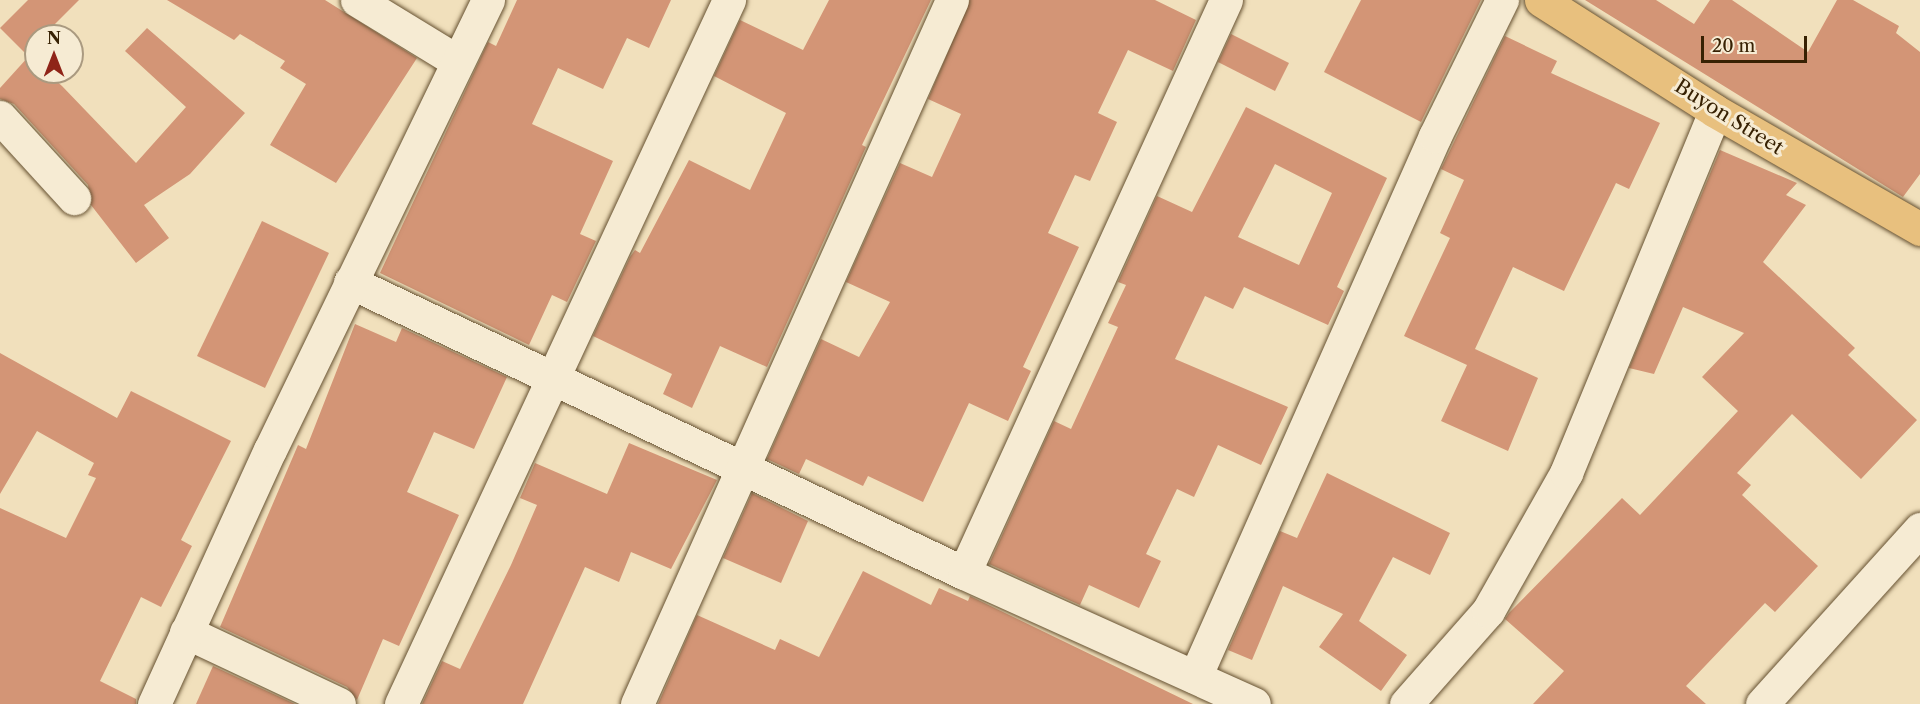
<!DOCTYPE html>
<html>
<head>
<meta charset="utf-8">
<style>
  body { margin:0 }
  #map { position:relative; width:1920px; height:704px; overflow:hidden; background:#f1e0bc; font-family:"Libre Caslon Text",serif }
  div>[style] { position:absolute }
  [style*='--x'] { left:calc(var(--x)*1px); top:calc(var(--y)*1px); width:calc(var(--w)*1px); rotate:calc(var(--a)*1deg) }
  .building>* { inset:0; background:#d39576 }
  .roads { filter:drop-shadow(0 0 2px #665131) drop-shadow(0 0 2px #665131) }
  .minor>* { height:33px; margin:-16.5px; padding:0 16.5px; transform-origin:16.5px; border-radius:16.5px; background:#f6ebd3 }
  .major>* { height:33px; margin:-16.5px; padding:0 16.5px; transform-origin:16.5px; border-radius:16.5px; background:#e8c07e }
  span { translate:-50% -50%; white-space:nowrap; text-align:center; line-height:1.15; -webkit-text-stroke:6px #f6ebd3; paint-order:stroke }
  .street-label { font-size:20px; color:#372103 }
  .north { position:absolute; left:24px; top:24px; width:60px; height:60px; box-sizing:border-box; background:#f6ebd3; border:2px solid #aa9a80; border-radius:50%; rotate:0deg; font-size:16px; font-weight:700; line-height:24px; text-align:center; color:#372103 }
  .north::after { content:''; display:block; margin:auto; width:21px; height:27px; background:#8f2418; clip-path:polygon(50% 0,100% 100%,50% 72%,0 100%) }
  .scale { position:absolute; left:1701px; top:36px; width:106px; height:27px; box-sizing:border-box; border:3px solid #372103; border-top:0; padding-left:8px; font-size:18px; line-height:21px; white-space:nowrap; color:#372103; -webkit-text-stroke:4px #f6ebd3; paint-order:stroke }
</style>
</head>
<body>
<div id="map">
  <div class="building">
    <div style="clip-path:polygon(28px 0,79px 0,43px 36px,36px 36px,25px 53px,0 28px)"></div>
    <div style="clip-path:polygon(167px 0,325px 0,417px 58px,336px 183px,270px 145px,306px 84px,280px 68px,285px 61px,240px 34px,234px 40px)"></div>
    <div style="clip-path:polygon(517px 0,671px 0,649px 48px,627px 38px,603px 89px,558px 68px,532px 124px,613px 161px,580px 234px,596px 241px,567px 302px,552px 295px,529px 345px,380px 273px,488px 42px,496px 46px)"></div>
    <div style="clip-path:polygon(829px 0,931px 0,862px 145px,866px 147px,767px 367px,720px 346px,692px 408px,663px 394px,672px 374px,593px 336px,630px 257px,635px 250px,640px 253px,689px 160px,750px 190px,786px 113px,714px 76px,740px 20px,803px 50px)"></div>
    <div style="clip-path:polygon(970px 0,1155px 0,1196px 20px,1173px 71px,1128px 50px,1098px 113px,1117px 122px,1090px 181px,1075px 175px,1048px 233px,1079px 247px,1023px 367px,1031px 371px,1008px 421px,969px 403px,923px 502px,868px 476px,863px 486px,806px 459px,799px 474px,767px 459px,821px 339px,859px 357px,890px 302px,846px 282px,900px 163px,932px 177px,961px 114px,928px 99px)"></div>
    <div style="clip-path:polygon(1361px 0,1481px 0,1421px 122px,1324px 72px)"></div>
    <div style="clip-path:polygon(1585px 0,1656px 0,1694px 24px,1710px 0,1732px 0,1808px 52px,1837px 0,1853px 0,1899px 26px,1896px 33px,1920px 52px,1920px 174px,1903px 197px)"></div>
    <div style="clip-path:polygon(147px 28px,245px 113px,190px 174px,144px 205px,169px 238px,136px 263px,91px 205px,88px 185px,14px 104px,0 99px,0 88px,29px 56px,36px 72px,46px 72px,62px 86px,136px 163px,186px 107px,125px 51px)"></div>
    <div style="clip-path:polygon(1231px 34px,1289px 63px,1275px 91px,1218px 62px)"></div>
    <div style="clip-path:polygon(1505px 36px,1557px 61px,1551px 73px,1660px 123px,1629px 189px,1616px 183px,1564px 291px,1513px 267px,1475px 349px,1538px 378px,1508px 451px,1441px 421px,1467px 365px,1404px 336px,1450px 238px,1440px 233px,1464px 180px,1441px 169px)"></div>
    <div style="clip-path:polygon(evenodd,1246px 107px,1387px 178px,1337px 287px,1344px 291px,1328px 325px,1244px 287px,1233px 309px,1205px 296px,1175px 359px,1288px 407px,1261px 465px,1218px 445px,1194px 497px,1177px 489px,1146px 554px,1161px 561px,1139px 608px,1089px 585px,1080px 605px,989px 564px,1054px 421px,1071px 429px,1118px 327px,1108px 323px,1126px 285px,1118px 282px,1157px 196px,1192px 212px,1246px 107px,1275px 164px,1332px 193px,1299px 265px,1238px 237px,1275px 164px)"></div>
    <div style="clip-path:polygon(1720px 150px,1797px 183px,1786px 195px,1806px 205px,1763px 262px,1855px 348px,1848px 355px,1917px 420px,1861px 479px,1792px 414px,1737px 473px,1751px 485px,1742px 495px,1818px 566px,1775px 612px,1765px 603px,1686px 686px,1706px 704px,1533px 704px,1564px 671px,1505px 619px,1509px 613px,1622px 498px,1640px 515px,1738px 411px,1702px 377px,1744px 333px,1683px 307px,1654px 374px,1629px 368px)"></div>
    <div style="clip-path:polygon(262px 221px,329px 253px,265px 388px,197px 356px)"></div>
    <div style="clip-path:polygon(355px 324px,396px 342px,402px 328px,507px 377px,474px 449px,434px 432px,407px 492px,459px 515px,399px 646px,383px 639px,357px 700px,347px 687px,220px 627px,298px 445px,306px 449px)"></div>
    <div style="clip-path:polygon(0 353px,117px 418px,131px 391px,231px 441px,181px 540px,192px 546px,161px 607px,141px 597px,100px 681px,136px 699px,136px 704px,0 704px,0 508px,66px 538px,96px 478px,88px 475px,94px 463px,37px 431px,0 494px)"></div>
    <div style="clip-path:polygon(629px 443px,717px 480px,671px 569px,631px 552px,619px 582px,585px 567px,523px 704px,422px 704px,442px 661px,460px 669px,511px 565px,537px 505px,520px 498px,535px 463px,607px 494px)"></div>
    <div style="clip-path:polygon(1327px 473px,1450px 533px,1430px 575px,1393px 557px,1359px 621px,1407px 655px,1381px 691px,1319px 647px,1343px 614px,1283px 586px,1252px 660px,1228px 650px,1280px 531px,1297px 538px)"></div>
    <div style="clip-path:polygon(752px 493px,808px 521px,781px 583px,723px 558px)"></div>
    <div style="clip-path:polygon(863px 571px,931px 605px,939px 588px,968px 601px,970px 596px,1193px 704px,658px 704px,697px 615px,775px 650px,780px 639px,819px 657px)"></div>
    <div style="clip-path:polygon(213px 666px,295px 704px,196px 704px)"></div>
  </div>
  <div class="roads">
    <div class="minor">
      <div style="--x:357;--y:0;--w:117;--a:31.4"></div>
      <div style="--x:0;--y:117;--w:110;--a:47.6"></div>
      <div style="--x:350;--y:282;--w:679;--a:25.36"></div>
      <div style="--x:964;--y:573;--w:318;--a:24.3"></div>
      <div style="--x:964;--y:573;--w:630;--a:-65.43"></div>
      <div style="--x:186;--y:632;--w:169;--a:25.2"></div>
      <div style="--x:1195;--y:677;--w:592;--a:-66.08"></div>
      <div style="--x:1435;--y:136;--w:152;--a:-63.8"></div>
      <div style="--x:154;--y:704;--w:279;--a:-65.5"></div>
      <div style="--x:270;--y:450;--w:500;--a:-64.15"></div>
      <div style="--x:401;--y:704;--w:777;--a:-65.02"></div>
      <div style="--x:637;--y:704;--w:771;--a:-65.89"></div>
      <div style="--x:1406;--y:704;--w:124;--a:-48.6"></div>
      <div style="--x:1488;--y:611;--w:159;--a:-60.5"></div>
      <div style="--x:1566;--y:473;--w:391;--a:-67.6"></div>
      <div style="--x:1762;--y:704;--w:236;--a:-47.9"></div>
    </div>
    <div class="major">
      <div style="--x:1541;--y:0;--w:206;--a:32.5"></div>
      <div style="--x:1715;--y:111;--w:237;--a:29.9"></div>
    </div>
  </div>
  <div class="street-label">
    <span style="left:1729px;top:117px;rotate:32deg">Buyon Street</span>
  </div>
  <div class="north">N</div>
  <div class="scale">20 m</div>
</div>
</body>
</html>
